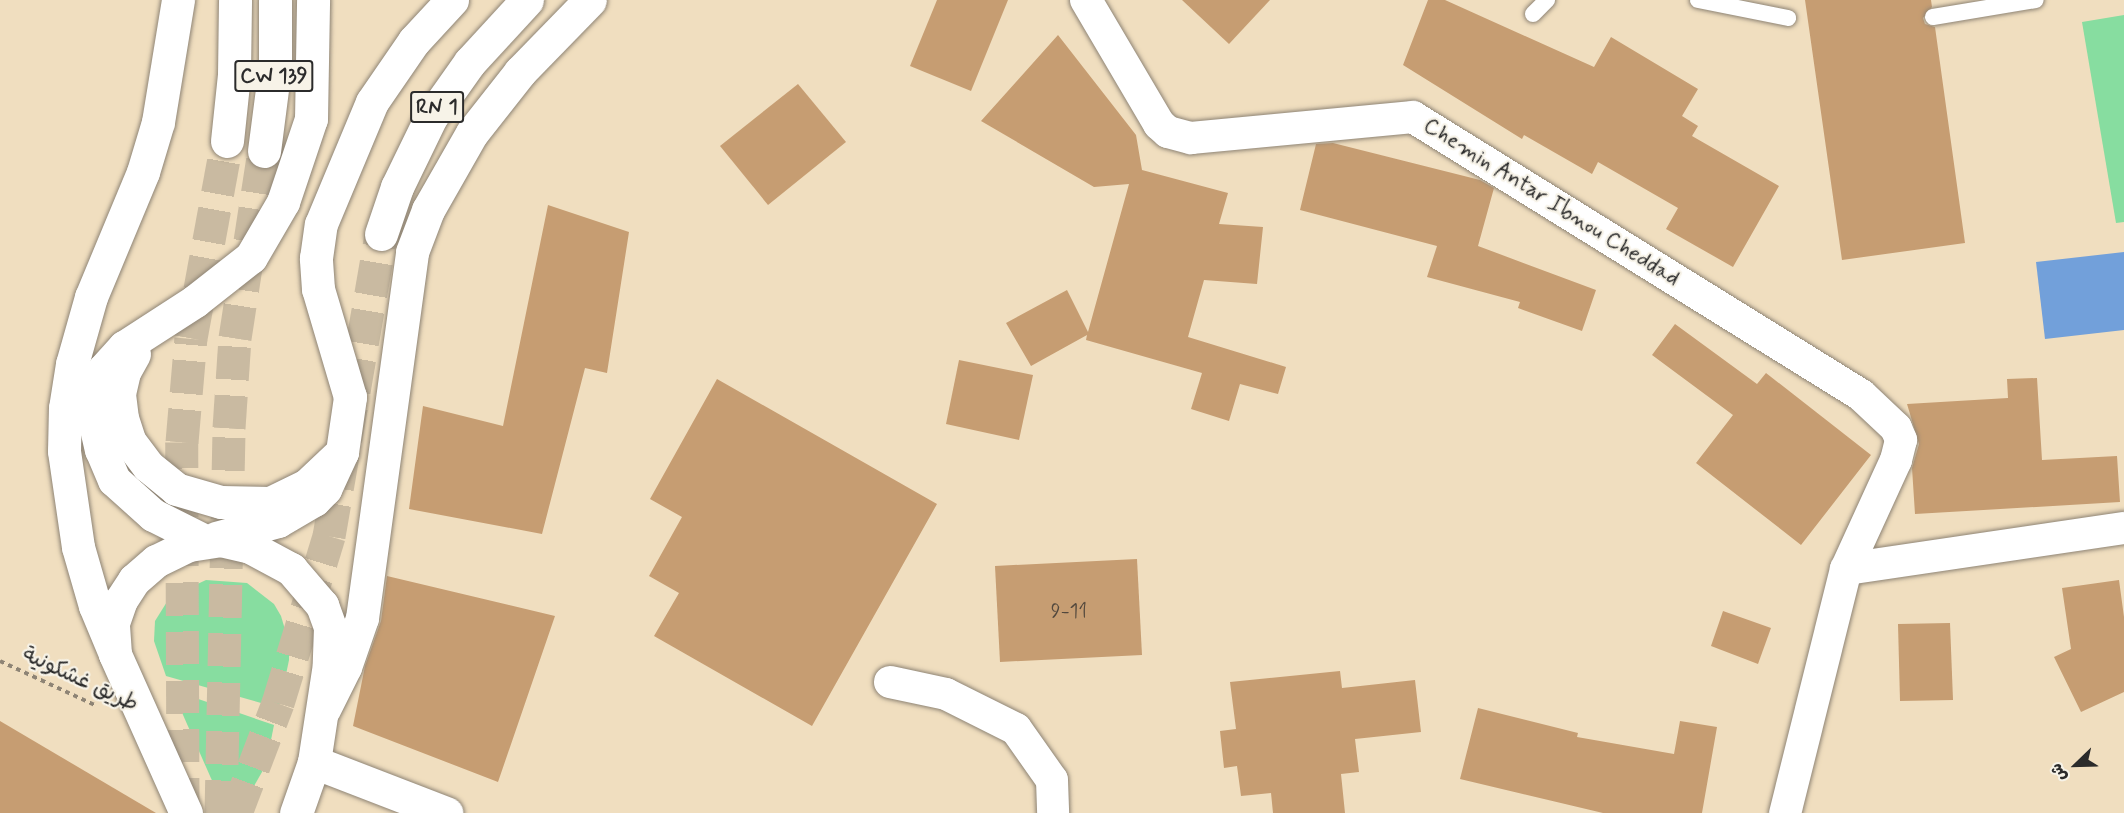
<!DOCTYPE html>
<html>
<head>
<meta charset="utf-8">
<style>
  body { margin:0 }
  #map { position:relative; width:2124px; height:813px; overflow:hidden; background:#f0debf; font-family:Mynerve,"Playpen Sans Arabic",sans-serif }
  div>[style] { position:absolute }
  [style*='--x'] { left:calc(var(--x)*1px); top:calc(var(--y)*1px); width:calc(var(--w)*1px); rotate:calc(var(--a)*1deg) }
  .green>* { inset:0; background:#87dda0 }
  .water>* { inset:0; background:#72a0da }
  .building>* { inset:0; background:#c69d72 }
  .primary-tunnel>* { height:33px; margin-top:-16.5px; transform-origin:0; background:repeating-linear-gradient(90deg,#c9baa1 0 33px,transparent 0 49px) }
  .trunk-tunnel>* { height:33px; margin-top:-16.5px; transform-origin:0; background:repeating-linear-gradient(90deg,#c9baa1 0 33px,transparent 0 49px) }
  .path>* { height:4px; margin-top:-2px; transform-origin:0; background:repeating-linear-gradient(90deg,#8e8475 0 4.5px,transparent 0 9px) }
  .roads { filter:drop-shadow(0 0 2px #8e8475) drop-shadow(0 0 2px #8e8475) }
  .service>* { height:16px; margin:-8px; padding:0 8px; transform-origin:8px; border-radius:8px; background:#fff }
  .minor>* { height:32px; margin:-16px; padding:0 16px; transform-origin:16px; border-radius:16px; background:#fff }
  .tertiary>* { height:33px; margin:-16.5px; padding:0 16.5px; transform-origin:16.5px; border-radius:16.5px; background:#fff }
  .primary>* { height:33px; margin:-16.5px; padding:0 16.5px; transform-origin:16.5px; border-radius:16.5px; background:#fff }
  .trunk>* { height:33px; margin:-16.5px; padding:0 16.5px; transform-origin:16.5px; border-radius:16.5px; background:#fff }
  span { translate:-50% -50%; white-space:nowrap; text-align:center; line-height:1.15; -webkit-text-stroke:4.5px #f7f3e8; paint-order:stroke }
  .number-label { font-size:20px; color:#52483d }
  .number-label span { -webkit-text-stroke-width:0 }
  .shield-label span { padding:2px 4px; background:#f7f3e8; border:2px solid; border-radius:4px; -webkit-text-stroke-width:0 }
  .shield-label { font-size:21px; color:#2b2b2b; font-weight:700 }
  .street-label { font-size:22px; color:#2b2b2b }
  .north { position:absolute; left:2046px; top:735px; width:60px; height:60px; -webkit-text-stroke:4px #f7f3e8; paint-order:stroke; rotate:247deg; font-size:16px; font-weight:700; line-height:24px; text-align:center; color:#2b2b2b }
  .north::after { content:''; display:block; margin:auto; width:21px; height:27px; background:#2b2b2b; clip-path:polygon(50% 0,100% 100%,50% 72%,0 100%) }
</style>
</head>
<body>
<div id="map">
  <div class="green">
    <div style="clip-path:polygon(2124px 15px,2124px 222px,2116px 223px,2082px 22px)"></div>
    <div style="clip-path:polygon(206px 580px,247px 583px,274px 604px,281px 616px,289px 643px,289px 660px,279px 708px,166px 676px,154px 641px,155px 621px,170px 597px)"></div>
    <div style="clip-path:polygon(172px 690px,274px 725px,266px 765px,254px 786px,234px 791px,214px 785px)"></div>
  </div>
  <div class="water">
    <div style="clip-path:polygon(2124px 252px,2124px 330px,2045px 339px,2036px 262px)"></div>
  </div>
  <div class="building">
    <div style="clip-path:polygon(937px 0,1008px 0,971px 91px,910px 66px)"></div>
    <div style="clip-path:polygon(1182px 0,1270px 0,1229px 44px)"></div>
    <div style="clip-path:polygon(1428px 0,1445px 0,1594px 67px,1611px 37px,1698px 89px,1682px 116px,1698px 126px,1692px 136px,1779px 186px,1733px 267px,1666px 229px,1678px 208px,1598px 162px,1592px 174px,1524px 135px,1522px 139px,1403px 65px)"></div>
    <div style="clip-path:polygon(1805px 0,1931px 0,1932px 7px,1923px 18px,1925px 24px,1935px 27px,1965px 243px,1842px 260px)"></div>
    <div style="clip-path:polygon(1058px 35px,1136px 135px,1142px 170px,1228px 193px,1219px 224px,1263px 227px,1257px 284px,1204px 280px,1188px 337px,1286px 367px,1278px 394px,1240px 384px,1229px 421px,1191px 409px,1202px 373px,1086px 340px,1087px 335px,1031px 366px,1006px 323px,1067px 290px,1088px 332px,1129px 184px,1094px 187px,981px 121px)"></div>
    <div style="clip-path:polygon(798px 84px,846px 142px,768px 205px,720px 146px)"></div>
    <div style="clip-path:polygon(1333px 143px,1480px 180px,1494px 188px,1478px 246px,1596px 290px,1582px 331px,1518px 308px,1520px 302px,1427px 277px,1437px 246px,1300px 210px,1316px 144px)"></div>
    <div style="clip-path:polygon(548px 205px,629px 232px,607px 373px,585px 368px,542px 534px,409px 509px,423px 406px,503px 426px)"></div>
    <div style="clip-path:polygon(1675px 324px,1757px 384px,1766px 373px,1871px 455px,1801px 545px,1696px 463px,1733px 415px,1652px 355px)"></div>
    <div style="clip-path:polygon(959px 360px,1033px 375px,1019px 440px,946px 424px)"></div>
    <div style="clip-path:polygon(2037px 378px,2042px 460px,2117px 456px,2120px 502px,1915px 514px,1912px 468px,1919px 444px,1907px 404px,2008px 398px,2007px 379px)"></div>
    <div style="clip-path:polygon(717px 379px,937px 504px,812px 726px,654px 636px,679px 593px,649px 576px,682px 517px,650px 499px)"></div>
    <div style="clip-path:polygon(1137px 559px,1142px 655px,1000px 662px,995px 566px)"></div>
    <div style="clip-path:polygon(387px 576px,555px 616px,498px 782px,353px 726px,365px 666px,381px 621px)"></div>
    <div style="clip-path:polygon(2119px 580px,2124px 617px,2124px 692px,2081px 712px,2054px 657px,2071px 649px,2062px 588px)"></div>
    <div style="clip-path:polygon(1723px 611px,1771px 628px,1758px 664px,1711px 646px)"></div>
    <div style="clip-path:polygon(1950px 623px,1953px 700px,1900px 701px,1898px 624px)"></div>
    <div style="clip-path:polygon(1340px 671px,1342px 688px,1415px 680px,1421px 732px,1355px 739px,1359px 772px,1341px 774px,1345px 813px,1273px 813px,1271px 793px,1241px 796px,1237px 766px,1224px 768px,1220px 731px,1236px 729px,1230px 682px)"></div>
    <div style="clip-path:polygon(1478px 708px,1578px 733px,1577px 737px,1674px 754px,1680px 721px,1717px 727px,1702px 813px,1603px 813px,1460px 779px)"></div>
    <div style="clip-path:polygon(0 721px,156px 813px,0 813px)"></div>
  </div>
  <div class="primary-tunnel">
    <div style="--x:236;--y:813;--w:118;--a:-69.1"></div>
    <div style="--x:278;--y:703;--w:175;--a:-73"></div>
    <div style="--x:329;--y:536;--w:306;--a:-80.2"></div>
  </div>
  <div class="trunk-tunnel">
    <div style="--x:183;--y:811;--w:369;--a:-90.2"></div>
    <div style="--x:182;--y:442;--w:104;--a:-85.1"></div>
    <div style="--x:191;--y:338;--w:200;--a:-79.6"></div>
    <div style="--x:221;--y:813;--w:385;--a:-88.8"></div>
    <div style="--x:229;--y:428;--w:90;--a:-86.2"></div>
    <div style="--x:235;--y:338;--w:189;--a:-81.2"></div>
  </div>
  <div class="path">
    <div style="--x:0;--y:661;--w:105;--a:24.9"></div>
  </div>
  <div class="roads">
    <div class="service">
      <div style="--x:1698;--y:0;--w:92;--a:11.3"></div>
      <div style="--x:1533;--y:14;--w:20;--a:-45"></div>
      <div style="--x:1933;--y:17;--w:104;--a:-9.4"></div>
    </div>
    <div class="minor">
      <div style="--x:1086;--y:0;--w:144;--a:59.5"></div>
      <div style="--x:1159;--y:124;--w:12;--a:42"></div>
      <div style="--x:1168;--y:132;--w:24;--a:15"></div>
      <div style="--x:1191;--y:138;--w:223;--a:-5.4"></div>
      <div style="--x:1413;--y:117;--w:527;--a:31.82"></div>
      <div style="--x:1861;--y:395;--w:48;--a:43.3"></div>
      <div style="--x:1896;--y:428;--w:13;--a:67"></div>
      <div style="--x:1901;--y:440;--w:21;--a:104"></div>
      <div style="--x:1896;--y:460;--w:120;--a:114.6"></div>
      <div style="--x:1846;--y:569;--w:252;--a:104"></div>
      <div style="--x:1846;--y:569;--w:281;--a:-8.4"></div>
      <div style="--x:890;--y:682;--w:57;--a:12.1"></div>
      <div style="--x:946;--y:694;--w:78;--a:26.6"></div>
      <div style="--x:1016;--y:729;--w:62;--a:54.8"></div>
      <div style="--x:1052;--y:780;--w:33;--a:88"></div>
    </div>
    <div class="tertiary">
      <div style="--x:314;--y:762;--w:142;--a:21.1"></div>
    </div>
    <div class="primary">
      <div style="--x:381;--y:234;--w:50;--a:-71.2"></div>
      <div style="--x:397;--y:187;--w:78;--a:-64.1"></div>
      <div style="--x:431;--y:117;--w:67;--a:-54.7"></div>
      <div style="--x:470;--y:62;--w:84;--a:-47.4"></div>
      <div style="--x:216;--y:538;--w:64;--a:-15.3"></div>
      <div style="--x:278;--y:521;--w:42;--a:-30.3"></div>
      <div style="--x:314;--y:500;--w:16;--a:-45"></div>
      <div style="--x:325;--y:489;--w:41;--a:-65.3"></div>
      <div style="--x:342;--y:452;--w:56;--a:-81.7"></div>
      <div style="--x:350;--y:397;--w:113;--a:-106.5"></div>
      <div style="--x:318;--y:289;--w:31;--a:-94"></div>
      <div style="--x:316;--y:258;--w:34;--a:-82"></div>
      <div style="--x:321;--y:224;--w:132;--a:-67.3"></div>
      <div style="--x:372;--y:102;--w:74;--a:-55.5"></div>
      <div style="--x:414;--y:41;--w:56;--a:-47.2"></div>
      <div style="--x:324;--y:709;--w:47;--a:-63.4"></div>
      <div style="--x:345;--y:667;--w:52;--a:-70.9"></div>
      <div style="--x:362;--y:618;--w:369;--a:-82.2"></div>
      <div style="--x:412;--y:252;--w:45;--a:-69.1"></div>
      <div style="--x:428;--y:210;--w:89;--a:-60.3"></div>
      <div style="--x:472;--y:133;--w:78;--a:-51.8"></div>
      <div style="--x:520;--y:72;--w:100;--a:-45.8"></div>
      <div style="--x:186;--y:813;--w:174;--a:-114.1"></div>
      <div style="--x:115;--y:654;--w:31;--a:-94"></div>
      <div style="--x:113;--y:623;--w:24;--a:-71"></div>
      <div style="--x:121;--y:600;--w:24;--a:-57"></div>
      <div style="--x:134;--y:580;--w:29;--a:-41"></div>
      <div style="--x:156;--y:561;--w:37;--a:-26"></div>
      <div style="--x:189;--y:545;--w:31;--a:-9"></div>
      <div style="--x:220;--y:540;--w:31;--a:13"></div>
      <div style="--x:250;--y:547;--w:47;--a:28.2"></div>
      <div style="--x:291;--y:569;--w:48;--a:49.3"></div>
      <div style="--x:322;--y:605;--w:23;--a:70"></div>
      <div style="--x:330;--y:627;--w:37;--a:92"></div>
      <div style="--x:329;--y:664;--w:99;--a:98.7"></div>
      <div style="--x:314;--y:762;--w:54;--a:109.4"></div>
    </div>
    <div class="trunk">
      <div style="--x:227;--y:141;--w:67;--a:-84"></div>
      <div style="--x:234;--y:74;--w:74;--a:-89.2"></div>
      <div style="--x:264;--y:151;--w:86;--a:-82.6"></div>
      <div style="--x:275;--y:66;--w:66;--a:-90"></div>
      <div style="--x:134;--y:354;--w:21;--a:119"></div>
      <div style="--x:124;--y:372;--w:23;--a:103"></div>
      <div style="--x:119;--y:394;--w:24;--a:83"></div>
      <div style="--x:122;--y:418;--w:25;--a:72"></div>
      <div style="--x:130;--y:442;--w:30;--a:53"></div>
      <div style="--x:148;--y:466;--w:36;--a:39"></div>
      <div style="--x:176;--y:489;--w:47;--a:16.1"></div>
      <div style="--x:221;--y:502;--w:49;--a:1.2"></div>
      <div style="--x:270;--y:503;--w:41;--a:-25.9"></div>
      <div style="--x:307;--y:485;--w:48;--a:-43.3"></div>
      <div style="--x:205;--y:541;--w:58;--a:-153.4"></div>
      <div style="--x:153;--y:515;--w:52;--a:-138.1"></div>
      <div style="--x:114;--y:480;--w:33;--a:-113"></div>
      <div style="--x:101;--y:450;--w:32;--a:-103"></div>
      <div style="--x:94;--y:419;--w:27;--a:-86"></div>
      <div style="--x:96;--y:392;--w:24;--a:-71"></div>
      <div style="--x:104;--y:369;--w:30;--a:-48"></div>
      <div style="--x:124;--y:347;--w:85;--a:-32.9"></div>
      <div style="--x:195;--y:301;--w:71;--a:-38.2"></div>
      <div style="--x:251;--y:257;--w:64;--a:-59.8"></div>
      <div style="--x:283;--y:202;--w:88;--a:-71.4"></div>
      <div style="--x:311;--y:119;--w:119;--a:-89"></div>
      <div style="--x:115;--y:654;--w:52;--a:-112.6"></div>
      <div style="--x:95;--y:606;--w:61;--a:-106.1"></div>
      <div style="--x:78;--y:547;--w:97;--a:-98.3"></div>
      <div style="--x:64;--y:451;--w:43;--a:-88.7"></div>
      <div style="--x:65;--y:408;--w:45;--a:-81"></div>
      <div style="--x:72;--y:364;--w:70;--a:-74.2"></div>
      <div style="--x:91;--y:297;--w:135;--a:-67.4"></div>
      <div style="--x:143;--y:172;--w:52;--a:-73.3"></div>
      <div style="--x:158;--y:122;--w:124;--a:-80.7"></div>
    </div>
  </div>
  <div class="number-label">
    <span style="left:1069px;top:611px">9-11</span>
  </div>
  <div class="shield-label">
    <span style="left:274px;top:76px">CW 139</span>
    <span style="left:437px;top:107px">RN 1</span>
  </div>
  <div class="street-label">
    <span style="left:1551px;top:203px;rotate:32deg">Chemin Antar Ibnou Cheddad</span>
    <span style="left:80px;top:680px;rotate:25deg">طريق غشكونية</span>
  </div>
  <div class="north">ش</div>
</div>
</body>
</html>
